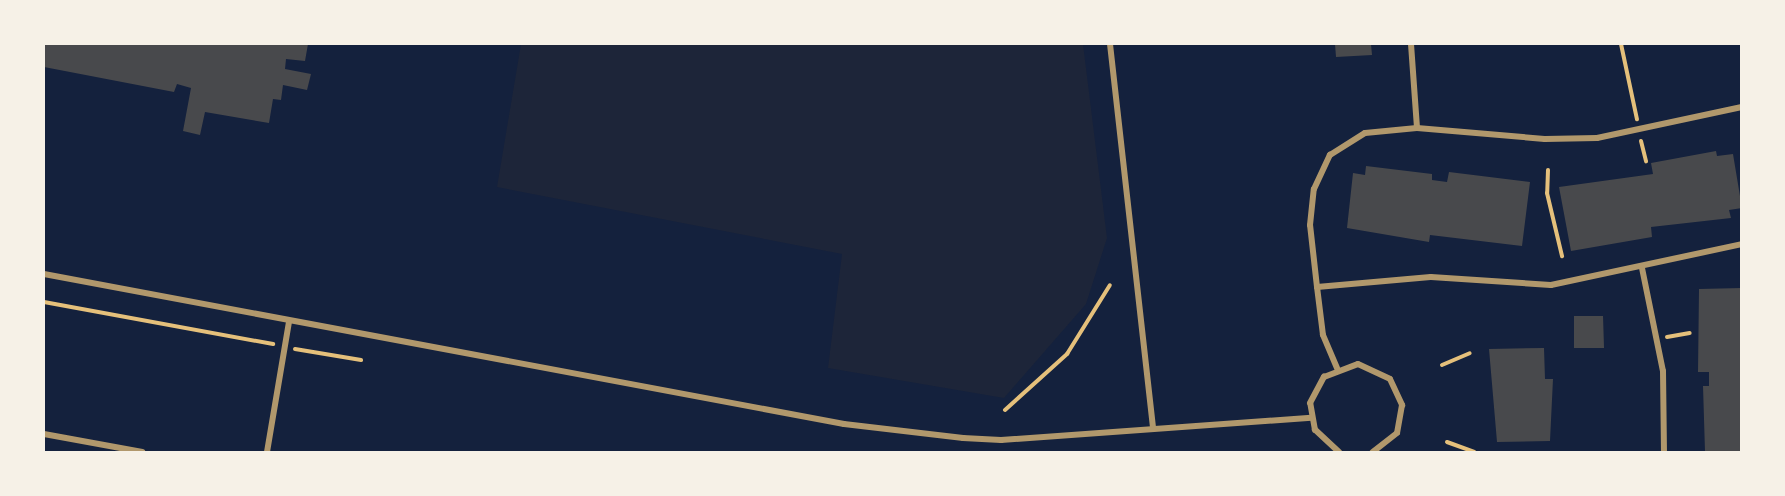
<!DOCTYPE html>
<html>
<head>
<meta charset="utf-8">
<style>
  body { margin:0 }
  #map { position:relative; width:1785px; height:496px; overflow:hidden; background:#14213d; font-family:Montserrat,sans-serif }
  div>[style] { position:absolute }
  [style*='--x'] { left:calc(var(--x)*1px); top:calc(var(--y)*1px); width:calc(var(--w)*1px); rotate:calc(var(--a)*1deg) }
  .green>* { inset:0; background:#1d2539 }
  .building>* { inset:0; background:#48494c }
  .path>* { height:4px; margin:-2px; padding:0 2px; transform-origin:2px; border-radius:2px; background:#e5c07b }
  .minor>* { height:6px; margin:-3px; padding:0 3px; transform-origin:3px; border-radius:3px; background:#b1986c }
  span { translate:-50% -50%; white-space:nowrap; text-align:center; line-height:1.15; -webkit-text-stroke:6px #f6f1e7; paint-order:stroke }
  .frame { position:absolute; inset:0; border:45px solid #f6f1e7; pointer-events:none }
</style>
</head>
<body>
<div id="map">
  <div class="green">
    <div style="clip-path:polygon(521px 44px,1083px 44px,1107px 238px,1086px 304px,1004px 398px,828px 368px,842px 254px,497px 187px)"></div>
  </div>
  <div class="building">
    <div style="clip-path:polygon(44px 44px,308px 44px,305px 61px,286px 59px,285px 69px,311px 74px,307px 90px,283px 85px,281px 100px,273px 99px,269px 123px,205px 112px,200px 135px,183px 131px,191px 88px,177px 84px,174px 92px,44px 67px)"></div>
    <div style="clip-path:polygon(1335px 44px,1371px 44px,1372px 55px,1336px 57px)"></div>
    <div style="clip-path:polygon(1716px 151px,1717px 156px,1733px 154px,1742px 208px,1729px 210px,1731px 218px,1651px 227px,1652px 237px,1571px 251px,1559px 187px,1653px 174px,1651px 163px)"></div>
    <div style="clip-path:polygon(1366px 166px,1432px 174px,1432px 180px,1447px 182px,1449px 172px,1530px 182px,1522px 246px,1430px 235px,1429px 242px,1347px 228px,1353px 173px,1365px 175px)"></div>
    <div style="clip-path:polygon(1742px 288px,1742px 452px,1705px 452px,1703px 386px,1709px 386px,1709px 372px,1698px 372px,1699px 289px)"></div>
    <div style="clip-path:polygon(1574px 316px,1603px 316px,1604px 348px,1574px 348px)"></div>
    <div style="clip-path:polygon(1544px 348px,1545px 379px,1553px 379px,1550px 441px,1497px 442px,1489px 349px)"></div>
  </div>
  <div class="path">
    <div style="--x:1621;--y:44;--w:77;--a:78"></div>
    <div style="--x:1641;--y:141;--w:21;--a:76"></div>
    <div style="--x:1548;--y:170;--w:23;--a:92"></div>
    <div style="--x:1547;--y:193;--w:65;--a:76.6"></div>
    <div style="--x:44;--y:302;--w:233;--a:10.4"></div>
    <div style="--x:1667;--y:337;--w:23;--a:-10"></div>
    <div style="--x:295;--y:349;--w:67;--a:9.5"></div>
    <div style="--x:1442;--y:365;--w:30;--a:-23"></div>
    <div style="--x:1005;--y:410;--w:84;--a:-42.1"></div>
    <div style="--x:1067;--y:354;--w:81;--a:-58.1"></div>
    <div style="--x:1447;--y:442;--w:29;--a:20"></div>
  </div>
  <div class="minor">
    <div style="--x:1110;--y:44;--w:387;--a:83.6"></div>
    <div style="--x:1411;--y:44;--w:84;--a:85.9"></div>
    <div style="--x:1642;--y:268;--w:105;--a:78.5"></div>
    <div style="--x:1663;--y:371;--w:81;--a:89.3"></div>
    <div style="--x:44;--y:274;--w:814;--a:10.62"></div>
    <div style="--x:844;--y:424;--w:120;--a:6.7"></div>
    <div style="--x:963;--y:438;--w:38;--a:3"></div>
    <div style="--x:1001;--y:440;--w:311;--a:-4.1"></div>
    <div style="--x:1317;--y:287;--w:114;--a:-5"></div>
    <div style="--x:1431;--y:277;--w:120;--a:3.8"></div>
    <div style="--x:1551;--y:285;--w:195;--a:-12.1"></div>
    <div style="--x:1337;--y:368;--w:36;--a:-113"></div>
    <div style="--x:1323;--y:335;--w:48;--a:-97.1"></div>
    <div style="--x:1317;--y:287;--w:62;--a:-96.4"></div>
    <div style="--x:1310;--y:225;--w:36;--a:-84"></div>
    <div style="--x:1314;--y:189;--w:38;--a:-65"></div>
    <div style="--x:1330;--y:155;--w:41;--a:-32.2"></div>
    <div style="--x:1365;--y:133;--w:52;--a:-5.5"></div>
    <div style="--x:1417;--y:128;--w:128;--a:4.9"></div>
    <div style="--x:1545;--y:139;--w:52;--a:-1.1"></div>
    <div style="--x:1597;--y:138;--w:148;--a:-12.1"></div>
    <div style="--x:44;--y:434;--w:100;--a:10.4"></div>
    <div style="--x:267;--y:452;--w:132;--a:-80.4"></div>
    <div style="--x:1339;--y:452;--w:33;--a:-137"></div>
    <div style="--x:1315;--y:430;--w:27;--a:-100"></div>
    <div style="--x:1310;--y:403;--w:30;--a:-62"></div>
    <div style="--x:1324;--y:377;--w:36;--a:-21"></div>
    <div style="--x:1358;--y:364;--w:35;--a:25"></div>
    <div style="--x:1390;--y:379;--w:29;--a:65"></div>
    <div style="--x:1402;--y:405;--w:28;--a:100"></div>
    <div style="--x:1397;--y:433;--w:31;--a:142"></div>
  </div>
  <div class="frame"></div>
</div>
</body>
</html>
